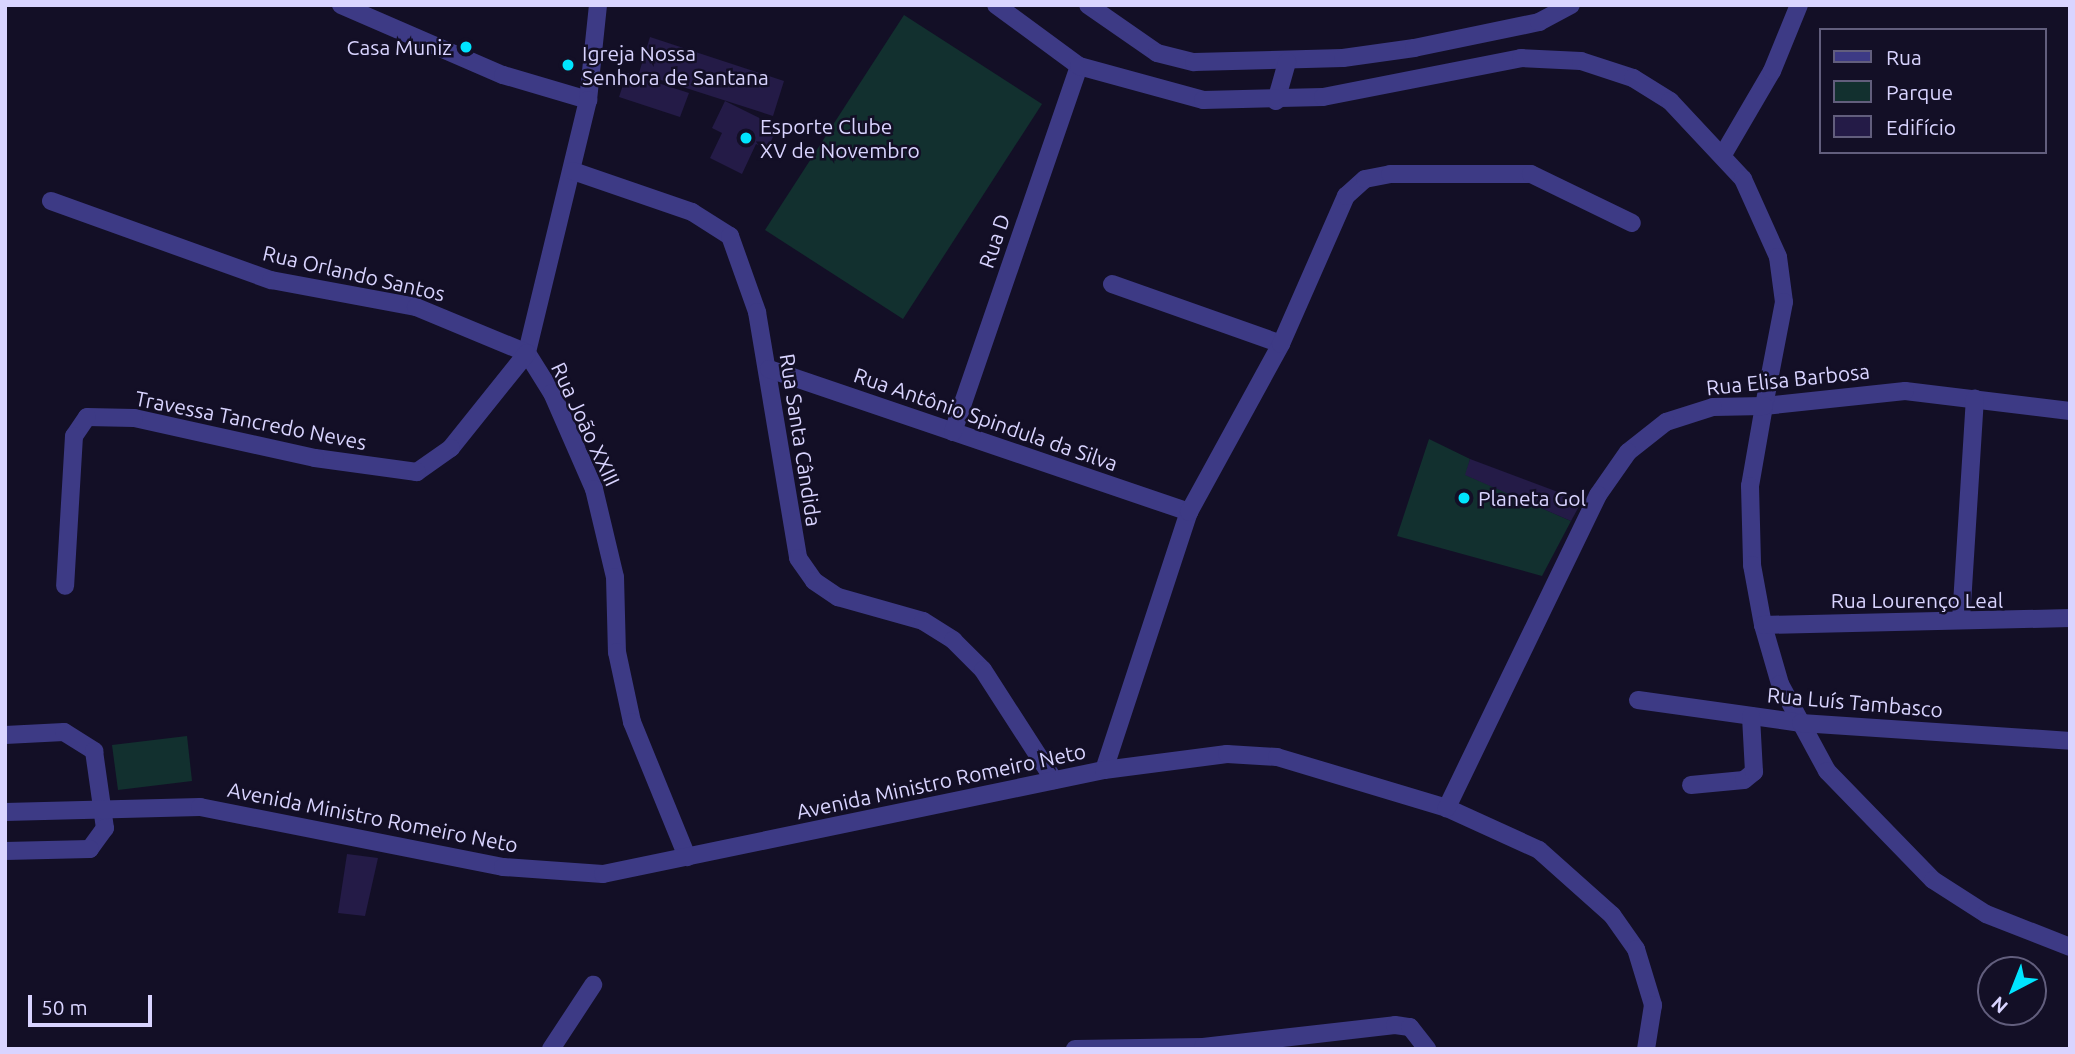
<!DOCTYPE html>
<html>
<head>
<meta charset="utf-8">
<style>
  body { margin:0 }
  #map { position:relative; width:2075px; height:1054px; overflow:hidden; background:#130f26; font-family:Ubuntu,sans-serif }
  div>[style] { position:absolute }
  [style*='--x'] { left:calc(var(--x)*1px); top:calc(var(--y)*1px); width:calc(var(--w)*1px); rotate:calc(var(--a)*1deg) }
  .green>* { inset:0; background:#12302f }
  .building>* { inset:0; background:#241b47 }
  .minor>* { height:18px; margin:-9px; padding:0 9px; transform-origin:9px; border-radius:9px; background:#3d3a85 }
  .tertiary>* { height:18px; margin:-9px; padding:0 9px; transform-origin:9px; border-radius:9px; background:#3d3a85 }
  .dots>* { width:19px; height:19px; translate:-50% -50%; box-sizing:border-box; border:4px solid #130f26; border-radius:50% }
  span { translate:-50% -50%; white-space:nowrap; text-align:center; line-height:1.15; -webkit-text-stroke:5px #130f26; paint-order:stroke }
  .poi-label { font-size:21px; color:#d9d4ff }
  .right { translate:-100% -50%; text-align:right }
  .left { translate:0 -50%; text-align:left }
  .street-label { font-size:21px; color:#d9d4ff }
  .frame { position:absolute; inset:0; border:7px solid #d9d4ff; pointer-events:none }
  .legend { position:absolute; left:1819px; top:28px; width:228px; height:126px; box-sizing:border-box; background:#130f26; border:2px solid #625e7d; margin:0; padding:9px 12px; list-style:none; font-size:21px; color:#d9d4ff }
  .legend li { display:flex; align-items:center; gap:14px; height:35px }
  .legend b { width:35px; border:2px solid #625e7d }
  .north { position:absolute; left:1977px; top:956px; width:70px; height:70px; box-sizing:border-box; background:#130f26; border:2px solid #625e7d; border-radius:50%; rotate:222deg; font-size:19px; font-weight:700; line-height:28px; text-align:center; color:#d9d4ff }
  .north::after { content:''; display:block; margin:auto; width:24px; height:32px; background:#00e5ff; clip-path:polygon(50% 0,100% 100%,50% 72%,0 100%) }
  .scale { position:absolute; left:28px; top:995px; width:124px; height:32px; box-sizing:border-box; border:4px solid #d9d4ff; border-top:0; padding-left:9px; font-size:21px; line-height:24px; white-space:nowrap; color:#d9d4ff; -webkit-text-stroke:5px #130f26; paint-order:stroke }
</style>
</head>
<body>
<div id="map">
  <div class="green">
    <div style="clip-path:polygon(904px 15px,1042px 104px,903px 319px,765px 230px)"></div>
    <div style="clip-path:polygon(1429px 439px,1470px 459px,1466px 475px,1571px 521px,1542px 576px,1397px 536px)"></div>
    <div style="clip-path:polygon(187px 736px,192px 781px,118px 790px,112px 745px)"></div>
  </div>
  <div class="building">
    <div style="clip-path:polygon(650px 37px,784px 81px,773px 116px,639px 73px)"></div>
    <div style="clip-path:polygon(627px 73px,689px 93px,680px 117px,619px 97px)"></div>
    <div style="clip-path:polygon(725px 101px,778px 127px,767px 149px,756px 144px,742px 174px,710px 158px,722px 133px,712px 128px)"></div>
    <div style="clip-path:polygon(1470px 459px,1582px 501px,1571px 521px,1465px 475px)"></div>
    <div style="clip-path:polygon(347px 854px,378px 858px,365px 916px,338px 913px)"></div>
  </div>
  <div class="minor">
    <div style="--x:341;--y:5;--w:176;--a:23.4"></div>
    <div style="--x:503;--y:75;--w:89;--a:16.4"></div>
    <div style="--x:598;--y:5;--w:96;--a:96"></div>
    <div style="--x:588;--y:100;--w:260;--a:103.6"></div>
    <div style="--x:527;--y:353;--w:47;--a:58"></div>
    <div style="--x:552;--y:393;--w:105;--a:66.4"></div>
    <div style="--x:594;--y:489;--w:90;--a:76.6"></div>
    <div style="--x:615;--y:577;--w:75;--a:88.5"></div>
    <div style="--x:617;--y:652;--w:72;--a:77.9"></div>
    <div style="--x:632;--y:722;--w:146;--a:67.8"></div>
    <div style="--x:1088;--y:5;--w:84;--a:34.8"></div>
    <div style="--x:1157;--y:53;--w:38;--a:14"></div>
    <div style="--x:1194;--y:62;--w:149;--a:-1.5"></div>
    <div style="--x:1343;--y:58;--w:72;--a:-8"></div>
    <div style="--x:1414;--y:48;--w:128;--a:-11.7"></div>
    <div style="--x:1539;--y:22;--w:36;--a:-28"></div>
    <div style="--x:1276;--y:101;--w:41;--a:-74.2"></div>
    <div style="--x:1724;--y:153;--w:95;--a:-59.7"></div>
    <div style="--x:1772;--y:71;--w:71;--a:-67.8"></div>
    <div style="--x:573;--y:171;--w:126;--a:19"></div>
    <div style="--x:692;--y:212;--w:45;--a:32.3"></div>
    <div style="--x:730;--y:236;--w:81;--a:70.4"></div>
    <div style="--x:757;--y:312;--w:249;--a:80.5"></div>
    <div style="--x:798;--y:558;--w:28;--a:55"></div>
    <div style="--x:814;--y:581;--w:29;--a:34"></div>
    <div style="--x:838;--y:597;--w:88;--a:15.8"></div>
    <div style="--x:923;--y:621;--w:36;--a:32"></div>
    <div style="--x:953;--y:640;--w:42;--a:45"></div>
    <div style="--x:983;--y:670;--w:131;--a:57.2"></div>
    <div style="--x:51;--y:201;--w:234;--a:19.8"></div>
    <div style="--x:271;--y:280;--w:147;--a:10.5"></div>
    <div style="--x:416;--y:307;--w:120;--a:22.5"></div>
    <div style="--x:527;--y:353;--w:122;--a:128.7"></div>
    <div style="--x:451;--y:448;--w:42;--a:144.8"></div>
    <div style="--x:417;--y:472;--w:103;--a:-172.2"></div>
    <div style="--x:315;--y:458;--w:185;--a:-167.5"></div>
    <div style="--x:134;--y:418;--w:47;--a:-178.8"></div>
    <div style="--x:87;--y:417;--w:23;--a:124"></div>
    <div style="--x:74;--y:436;--w:150;--a:93.4"></div>
    <div style="--x:1112;--y:284;--w:179;--a:19.5"></div>
    <div style="--x:769;--y:369;--w:444;--a:18.8"></div>
    <div style="--x:2070;--y:411;--w:166;--a:-173.1"></div>
    <div style="--x:1905;--y:391;--w:142;--a:173.9"></div>
    <div style="--x:1764;--y:406;--w:81;--a:99.9"></div>
    <div style="--x:1750;--y:486;--w:79;--a:88.5"></div>
    <div style="--x:1752;--y:565;--w:61;--a:79.6"></div>
    <div style="--x:1763;--y:625;--w:61;--a:73.9"></div>
    <div style="--x:1780;--y:684;--w:99;--a:61.6"></div>
    <div style="--x:1827;--y:771;--w:152;--a:45.8"></div>
    <div style="--x:1933;--y:880;--w:63;--a:32.7"></div>
    <div style="--x:1986;--y:914;--w:90;--a:21.4"></div>
    <div style="--x:953;--y:432;--w:387;--a:-71"></div>
    <div style="--x:1961;--y:620;--w:222;--a:-86.4"></div>
    <div style="--x:1763;--y:625;--w:307;--a:-1.3"></div>
    <div style="--x:1638;--y:700;--w:165;--a:8"></div>
    <div style="--x:1801;--y:723;--w:270;--a:3.8"></div>
    <div style="--x:5;--y:735;--w:59;--a:-2.9"></div>
    <div style="--x:64;--y:732;--w:36;--a:32"></div>
    <div style="--x:94;--y:751;--w:78;--a:81.9"></div>
    <div style="--x:105;--y:828;--w:26;--a:126"></div>
    <div style="--x:90;--y:849;--w:85;--a:178.7"></div>
    <div style="--x:1104;--y:770;--w:272;--a:-71.8"></div>
    <div style="--x:1189;--y:512;--w:192;--a:-61.3"></div>
    <div style="--x:1281;--y:344;--w:162;--a:-66.3"></div>
    <div style="--x:1346;--y:196;--w:25;--a:-42"></div>
    <div style="--x:1365;--y:179;--w:25;--a:-11"></div>
    <div style="--x:1390;--y:174;--w:141;--a:0"></div>
    <div style="--x:1531;--y:174;--w:112;--a:25.9"></div>
    <div style="--x:1691;--y:785;--w:53;--a:-5.4"></div>
    <div style="--x:1744;--y:780;--w:13;--a:-39"></div>
    <div style="--x:1754;--y:772;--w:56;--a:-93.1"></div>
    <div style="--x:5;--y:812;--w:195;--a:-1.5"></div>
    <div style="--x:200;--y:807;--w:309;--a:11.2"></div>
    <div style="--x:503;--y:867;--w:100;--a:4"></div>
    <div style="--x:603;--y:874;--w:512;--a:-11.73"></div>
    <div style="--x:1104;--y:770;--w:124;--a:-7.4"></div>
    <div style="--x:1227;--y:754;--w:50;--a:3.4"></div>
    <div style="--x:1277;--y:757;--w:177;--a:16.7"></div>
    <div style="--x:1447;--y:808;--w:101;--a:24.5"></div>
    <div style="--x:1539;--y:850;--w:98;--a:41.7"></div>
    <div style="--x:1612;--y:915;--w:42;--a:54.8"></div>
    <div style="--x:1636;--y:949;--w:59;--a:73.1"></div>
    <div style="--x:1653;--y:1005;--w:45;--a:99"></div>
    <div style="--x:551;--y:1049;--w:77;--a:-56.7"></div>
    <div style="--x:1075;--y:1049;--w:128;--a:-0.9"></div>
    <div style="--x:1203;--y:1047;--w:193;--a:-6.5"></div>
    <div style="--x:1395;--y:1025;--w:15;--a:8"></div>
    <div style="--x:1410;--y:1027;--w:28;--a:52"></div>
  </div>
  <div class="tertiary">
    <div style="--x:996;--y:5;--w:103;--a:36.3"></div>
    <div style="--x:1079;--y:66;--w:129;--a:15.3"></div>
    <div style="--x:1203;--y:100;--w:120;--a:-1.4"></div>
    <div style="--x:1323;--y:97;--w:202;--a:-11.1"></div>
    <div style="--x:1521;--y:58;--w:60;--a:2.9"></div>
    <div style="--x:1581;--y:61;--w:55;--a:18.1"></div>
    <div style="--x:1633;--y:78;--w:44;--a:31.9"></div>
    <div style="--x:1670;--y:101;--w:107;--a:46.9"></div>
    <div style="--x:1743;--y:179;--w:85;--a:65.8"></div>
    <div style="--x:1778;--y:257;--w:45;--a:82.4"></div>
    <div style="--x:1784;--y:302;--w:106;--a:100.9"></div>
    <div style="--x:1764;--y:406;--w:51;--a:178.9"></div>
    <div style="--x:1713;--y:407;--w:49;--a:162.3"></div>
    <div style="--x:1666;--y:422;--w:48;--a:141.7"></div>
    <div style="--x:1628;--y:452;--w:52;--a:124.9"></div>
    <div style="--x:1598;--y:495;--w:348;--a:115.8"></div>
  </div>
  <div class="dots">
    <div style="left:466px;top:47px;background:#00e5ff"></div>
    <div style="left:568px;top:65px;background:#00e5ff"></div>
    <div style="left:746px;top:138px;background:#00e5ff"></div>
    <div style="left:1464px;top:498px;background:#00e5ff"></div>
  </div>
  <div class="poi-label">
    <span class="right" style="left:452px;top:47px">Casa Muniz</span>
    <span class="left" style="left:582px;top:65px">Igreja Nossa<br>Senhora de Santana</span>
    <span class="left" style="left:760px;top:138px">Esporte Clube<br>XV de Novembro</span>
    <span class="left" style="left:1478px;top:498px">Planeta Gol</span>
  </div>
  <div class="street-label">
    <span style="left:994px;top:241px;rotate:-71deg">Rua D</span>
    <span style="left:354px;top:273px;rotate:13deg">Rua Orlando Santos</span>
    <span style="left:1788px;top:379px;rotate:-6deg">Rua Elisa Barbosa</span>
    <span style="left:986px;top:419px;rotate:19deg">Rua Antônio Spindula da Silva</span>
    <span style="left:251px;top:420px;rotate:11deg">Travessa Tancredo Neves</span>
    <span style="left:586px;top:424px;rotate:65deg">Rua João XXIII</span>
    <span style="left:801px;top:440px;rotate:81deg">Rua Santa Cândida</span>
    <span style="left:1917px;top:600px">Rua Lourenço Leal</span>
    <span style="left:1855px;top:702px;rotate:5deg">Rua Luís Tambasco</span>
    <span style="left:941px;top:781px;rotate:-12deg">Avenida Ministro Romeiro Neto</span>
    <span style="left:373px;top:817px;rotate:11deg">Avenida Ministro Romeiro Neto</span>
  </div>
  <div class="frame"></div>
  <ul class="legend">
  <li><b style="height:9px;background:#3d3a85"></b>Rua</li>
  <li><b style="height:19px;background:#12302f"></b>Parque</li>
  <li><b style="height:19px;background:#241b47"></b>Edifício</li>
  </ul>
  <div class="north">N</div>
  <div class="scale">50 m</div>
</div>
</body>
</html>
